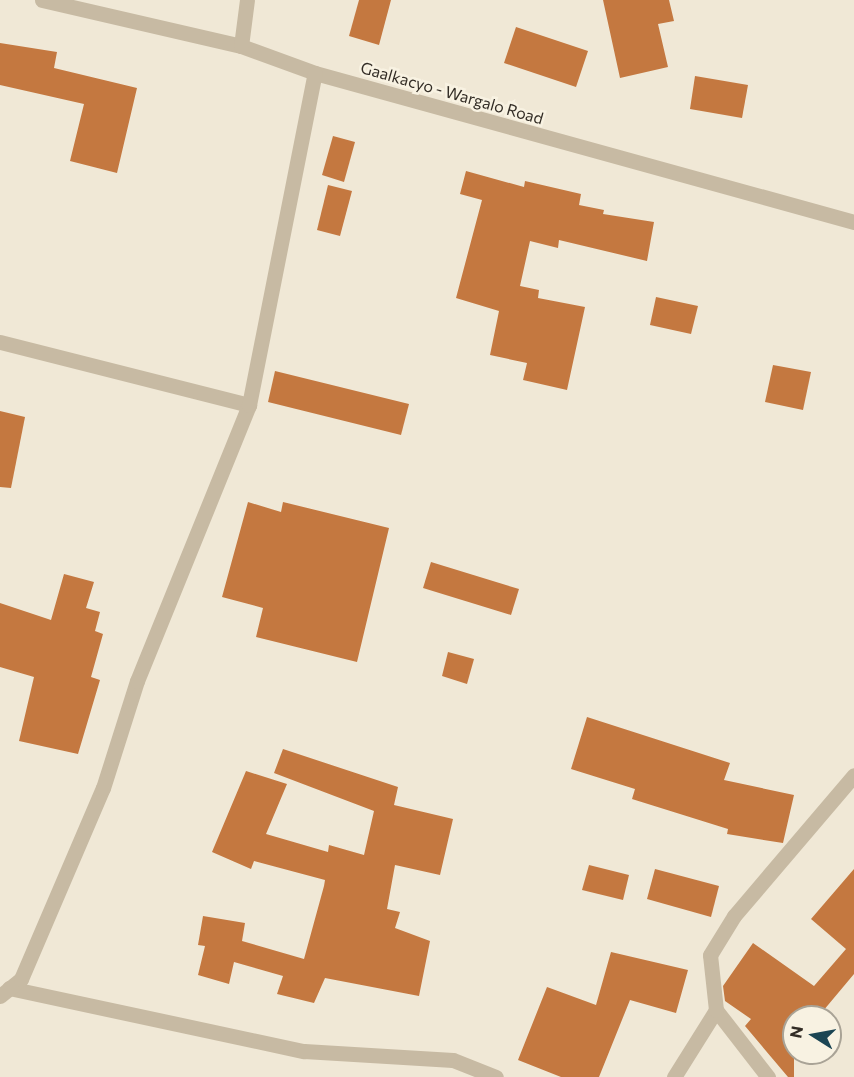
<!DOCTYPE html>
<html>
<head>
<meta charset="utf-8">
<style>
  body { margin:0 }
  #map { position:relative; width:854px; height:1077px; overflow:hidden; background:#f0e8d6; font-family:Commissioner,sans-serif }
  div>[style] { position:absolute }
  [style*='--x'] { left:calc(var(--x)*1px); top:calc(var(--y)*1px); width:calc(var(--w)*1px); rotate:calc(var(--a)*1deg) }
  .building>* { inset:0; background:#c47840 }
  .minor>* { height:15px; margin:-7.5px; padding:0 7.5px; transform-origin:7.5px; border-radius:7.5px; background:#c7baa3 }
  span { translate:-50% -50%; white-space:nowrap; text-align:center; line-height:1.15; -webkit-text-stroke:5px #f8f2e2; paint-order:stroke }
  .street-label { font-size:16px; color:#322c25 }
  .north { position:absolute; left:782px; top:1005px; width:60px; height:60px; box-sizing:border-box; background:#f8f2e2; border:2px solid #a9a396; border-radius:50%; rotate:281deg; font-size:16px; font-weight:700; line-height:24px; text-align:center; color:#322c25 }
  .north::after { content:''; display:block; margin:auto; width:21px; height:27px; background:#1b4553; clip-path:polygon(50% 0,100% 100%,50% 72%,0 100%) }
</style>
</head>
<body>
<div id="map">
  <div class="building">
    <div style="clip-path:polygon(359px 0,391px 0,379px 45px,349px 36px)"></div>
    <div style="clip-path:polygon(603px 0,669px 0,674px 21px,658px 24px,668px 67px,620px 78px)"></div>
    <div style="clip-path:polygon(516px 27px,588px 51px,576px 87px,504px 63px)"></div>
    <div style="clip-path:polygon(0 43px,57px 52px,54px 68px,137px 88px,117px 173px,70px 161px,84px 104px,0 85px)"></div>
    <div style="clip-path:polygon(695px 76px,748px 85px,742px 118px,690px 109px)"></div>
    <div style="clip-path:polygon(333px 136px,355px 142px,344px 182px,322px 175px)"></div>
    <div style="clip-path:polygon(466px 171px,524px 187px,525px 181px,581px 194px,579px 205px,604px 210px,603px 214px,654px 222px,647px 261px,559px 240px,558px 248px,530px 241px,520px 286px,539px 290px,538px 298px,585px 307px,567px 390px,523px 380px,527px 363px,490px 355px,499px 311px,456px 298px,482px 200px,460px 194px)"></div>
    <div style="clip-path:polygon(328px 185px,352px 191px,340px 236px,317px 230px)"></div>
    <div style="clip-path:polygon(656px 297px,698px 306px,691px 334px,650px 325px)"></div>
    <div style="clip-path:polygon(773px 365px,811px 372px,803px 410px,765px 402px)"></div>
    <div style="clip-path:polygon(275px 371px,409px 404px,401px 435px,268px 402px)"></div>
    <div style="clip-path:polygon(0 411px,25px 417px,11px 488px,0 487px)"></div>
    <div style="clip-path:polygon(248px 502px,281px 512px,283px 502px,389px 528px,357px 662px,256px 637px,263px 608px,222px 597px)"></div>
    <div style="clip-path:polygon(431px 562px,519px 589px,511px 615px,423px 588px)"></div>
    <div style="clip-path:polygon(64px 574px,94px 582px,86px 608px,100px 612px,95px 631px,103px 634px,91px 677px,100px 680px,78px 754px,19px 741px,34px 677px,0 667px,0 603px,51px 620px)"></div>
    <div style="clip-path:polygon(448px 652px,474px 659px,467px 684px,442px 676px)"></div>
    <div style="clip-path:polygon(587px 717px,730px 763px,724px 780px,794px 795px,783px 843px,727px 834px,728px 829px,632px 799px,635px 789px,571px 769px)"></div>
    <div style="clip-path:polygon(283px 749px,398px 787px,394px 805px,453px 819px,440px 875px,395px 865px,387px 909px,400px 912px,395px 928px,430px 941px,419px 996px,325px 978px,314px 1003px,277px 994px,283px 976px,234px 962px,229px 984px,198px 975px,205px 946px,198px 945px,203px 916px,245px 923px,242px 941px,304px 959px,324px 886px,325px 880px,254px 861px,251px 869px,212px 852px,246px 771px,287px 784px,266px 834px,328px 852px,329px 845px,364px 855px,374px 811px,274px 773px)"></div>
    <div style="clip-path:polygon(589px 865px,629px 875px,623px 900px,582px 890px)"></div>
    <div style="clip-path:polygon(655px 869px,719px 886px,711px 917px,647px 899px)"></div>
    <div style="clip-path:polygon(854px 869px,854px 974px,818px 1017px,794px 1017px,794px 1077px,788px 1077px,745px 1026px,751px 1019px,725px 1001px,723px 986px,753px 943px,814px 986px,846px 949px,811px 919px)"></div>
    <div style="clip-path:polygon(611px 952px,688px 970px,676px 1013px,630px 1000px,599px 1077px,561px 1077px,518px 1060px,547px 987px,596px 1005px)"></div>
  </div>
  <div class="minor">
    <div style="--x:42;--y:0;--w:204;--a:13"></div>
    <div style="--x:241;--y:46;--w:79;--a:20"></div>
    <div style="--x:315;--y:73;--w:559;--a:15.45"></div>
    <div style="--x:241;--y:46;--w:46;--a:-82.6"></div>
    <div style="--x:0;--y:342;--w:257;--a:14.2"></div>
    <div style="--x:9;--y:988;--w:302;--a:12.1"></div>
    <div style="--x:304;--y:1051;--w:149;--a:3.5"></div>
    <div style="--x:453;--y:1060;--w:46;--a:21.6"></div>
    <div style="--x:0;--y:996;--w:27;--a:-39"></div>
    <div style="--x:21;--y:979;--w:208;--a:-66.8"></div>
    <div style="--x:103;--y:788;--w:112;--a:-72.4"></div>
    <div style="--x:137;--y:681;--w:298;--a:-67.9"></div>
    <div style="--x:249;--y:405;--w:338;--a:-78.8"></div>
    <div style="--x:716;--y:1010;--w:85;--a:52.2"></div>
    <div style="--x:674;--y:1077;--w:79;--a:-57.9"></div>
    <div style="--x:716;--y:1010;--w:55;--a:-96.2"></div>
    <div style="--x:710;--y:955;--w:46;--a:-58.4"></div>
    <div style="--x:734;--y:916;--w:185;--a:-49.6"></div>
  </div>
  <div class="street-label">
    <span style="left:452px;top:93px;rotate:16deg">Gaalkacyo - Wargalo Road</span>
  </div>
  <div class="north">N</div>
</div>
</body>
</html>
